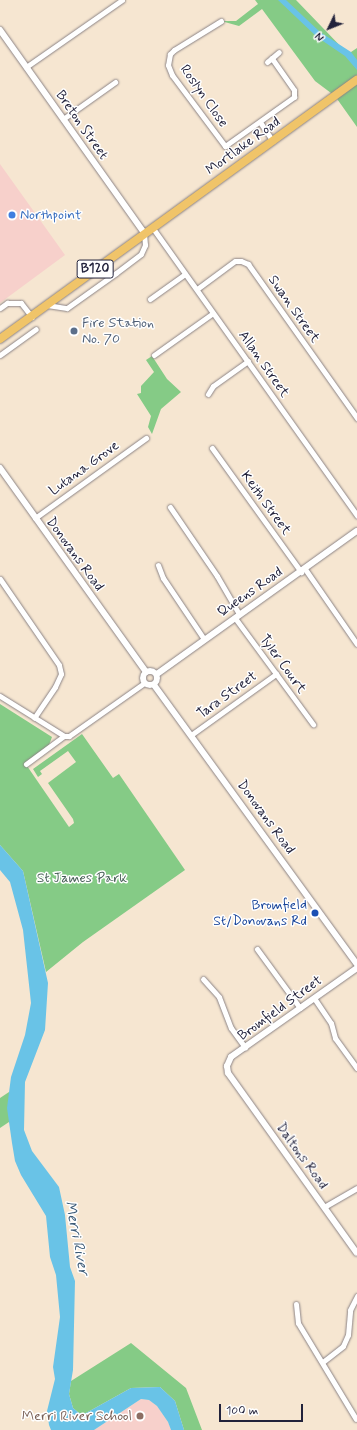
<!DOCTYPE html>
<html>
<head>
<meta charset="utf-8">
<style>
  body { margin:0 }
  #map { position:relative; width:357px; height:1430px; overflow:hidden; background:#f6e6d1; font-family:Mynerve,sans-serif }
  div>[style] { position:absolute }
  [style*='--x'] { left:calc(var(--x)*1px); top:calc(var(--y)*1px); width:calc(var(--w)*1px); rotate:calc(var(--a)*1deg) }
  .built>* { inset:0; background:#f7d0cb }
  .green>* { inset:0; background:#85cb86 }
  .water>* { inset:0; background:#69c3e7 }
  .roads { filter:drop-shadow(0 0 1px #8c8486) drop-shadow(0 0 1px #8c8486) }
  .minor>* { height:5px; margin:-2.5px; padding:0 2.5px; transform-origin:2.5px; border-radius:2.5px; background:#fff }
  .tertiary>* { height:6px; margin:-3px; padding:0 3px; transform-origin:3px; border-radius:3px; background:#fff }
  .tertiary>.ring { margin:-3px; padding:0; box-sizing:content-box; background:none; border:6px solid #fff; border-radius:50% }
  .primary>* { height:8px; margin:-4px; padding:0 4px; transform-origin:4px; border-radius:4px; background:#f0c469 }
  .dots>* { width:11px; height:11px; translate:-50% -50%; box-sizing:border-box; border:2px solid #fff; border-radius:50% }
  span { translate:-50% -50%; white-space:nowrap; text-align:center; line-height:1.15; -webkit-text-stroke:3px #fff; paint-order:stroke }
  .shield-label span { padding:1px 3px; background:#fff; border:1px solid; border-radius:3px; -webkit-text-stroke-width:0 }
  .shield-label { font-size:13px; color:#22223b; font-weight:700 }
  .street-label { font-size:14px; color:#22223b }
  .shop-label { font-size:14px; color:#366cbe }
  .left { translate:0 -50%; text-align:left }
  .service-label { font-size:14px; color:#4e5e75 }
  .park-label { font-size:14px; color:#455d55 }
  .transit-label { font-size:14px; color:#164399 }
  .right { translate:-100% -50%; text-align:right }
  .education-label { font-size:14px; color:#785e54 }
  .water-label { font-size:15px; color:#3b5a77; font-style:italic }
  .north { position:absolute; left:309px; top:8px; width:40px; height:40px; -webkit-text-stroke:3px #fff; paint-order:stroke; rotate:227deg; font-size:11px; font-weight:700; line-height:16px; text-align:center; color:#22223b }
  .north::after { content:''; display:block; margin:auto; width:14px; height:18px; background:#22223b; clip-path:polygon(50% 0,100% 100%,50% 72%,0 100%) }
  .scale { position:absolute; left:219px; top:1404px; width:84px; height:18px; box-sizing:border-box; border:2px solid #22223b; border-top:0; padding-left:5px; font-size:12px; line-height:14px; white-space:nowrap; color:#22223b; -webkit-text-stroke:3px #fff; paint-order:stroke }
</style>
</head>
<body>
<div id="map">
  <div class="built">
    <div style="clip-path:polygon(0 164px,65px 255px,0 303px)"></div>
    <div style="clip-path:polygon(141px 1399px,149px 1400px,157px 1406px,168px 1422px,171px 1430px,94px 1430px)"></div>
  </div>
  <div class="green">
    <div style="clip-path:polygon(255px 0,296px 0,348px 54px,357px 48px,357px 127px,335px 96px,315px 81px,262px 9px,239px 26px,221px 21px,236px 21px,258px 4px)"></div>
    <div style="clip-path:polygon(152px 356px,167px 379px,181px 392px,161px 409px,152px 434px,148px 427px,151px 416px,137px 394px,141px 393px,141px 386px,154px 372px,146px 360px)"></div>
    <div style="clip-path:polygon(0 704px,52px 737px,49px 745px,25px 763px,69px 827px,74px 823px,73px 819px,48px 783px,76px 762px,68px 751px,40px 771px,42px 774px,38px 777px,33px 769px,82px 734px,113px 778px,119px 774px,185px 870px,83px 942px,46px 972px,23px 871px,0 845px)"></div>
    <div style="clip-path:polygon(9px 1092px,9px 1122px,0 1128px,0 1098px)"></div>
    <div style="clip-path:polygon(131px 1343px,186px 1388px,202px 1430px,184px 1430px,175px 1401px,160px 1387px,131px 1388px,86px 1413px,79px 1413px,73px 1408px,69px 1394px,71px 1381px)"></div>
  </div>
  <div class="water">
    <div style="clip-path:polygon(278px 0,286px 0,320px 32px,351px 52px,357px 60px,357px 70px,345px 56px,317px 37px)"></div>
    <div style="clip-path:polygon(0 845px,23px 871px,48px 983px,45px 1030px,25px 1082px,24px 1130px,32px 1151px,59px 1187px,65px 1215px,70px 1267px,75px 1281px,73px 1370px,69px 1394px,73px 1408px,79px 1413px,86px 1413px,131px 1388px,160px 1387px,175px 1401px,184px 1430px,171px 1430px,168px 1422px,157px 1406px,149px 1400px,141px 1399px,94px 1430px,51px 1430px,49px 1425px,47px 1411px,55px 1379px,53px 1367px,60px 1317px,56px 1275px,50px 1257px,46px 1216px,21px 1175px,15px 1161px,12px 1143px,7px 1108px,11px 1077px,25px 1035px,31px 1003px,23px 930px,10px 882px,0 870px)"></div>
  </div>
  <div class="roads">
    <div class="minor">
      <div style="--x:221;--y:21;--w:55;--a:148.3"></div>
      <div style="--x:174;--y:50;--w:6;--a:135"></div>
      <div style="--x:170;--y:54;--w:11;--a:100"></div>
      <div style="--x:168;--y:65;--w:11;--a:68"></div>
      <div style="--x:172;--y:75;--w:89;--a:53.3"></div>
      <div style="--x:225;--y:146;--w:85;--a:-35.4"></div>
      <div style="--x:294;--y:97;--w:7;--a:-90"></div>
      <div style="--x:294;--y:90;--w:39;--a:-125"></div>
      <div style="--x:272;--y:58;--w:9;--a:-41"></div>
      <div style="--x:267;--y:62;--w:6;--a:-39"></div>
      <div style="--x:26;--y:67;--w:117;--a:-34.9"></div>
      <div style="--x:63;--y:119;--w:64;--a:-35.4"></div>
      <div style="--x:260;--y:122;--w:23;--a:56"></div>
      <div style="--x:152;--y:227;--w:354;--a:54.6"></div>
      <div style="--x:197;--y:289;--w:47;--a:-36.4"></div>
      <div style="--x:235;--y:261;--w:6;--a:0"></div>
      <div style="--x:241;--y:261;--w:8;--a:23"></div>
      <div style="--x:248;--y:264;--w:189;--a:54.7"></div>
      <div style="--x:150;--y:299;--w:43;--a:-35.5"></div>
      <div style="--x:47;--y:305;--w:20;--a:9"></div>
      <div style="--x:67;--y:308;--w:60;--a:-35.5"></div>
      <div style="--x:116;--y:273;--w:31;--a:-37"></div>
      <div style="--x:141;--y:254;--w:10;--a:-66"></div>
      <div style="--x:145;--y:245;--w:12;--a:-95"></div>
      <div style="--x:0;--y:308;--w:9;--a:-36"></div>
      <div style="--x:7;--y:303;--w:14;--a:0"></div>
      <div style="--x:21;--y:303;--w:18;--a:52"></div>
      <div style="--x:0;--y:355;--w:44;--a:-35.8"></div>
      <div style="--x:154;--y:355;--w:72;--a:-35.4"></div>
      <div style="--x:208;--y:394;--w:9;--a:-58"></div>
      <div style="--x:213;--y:386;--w:43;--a:-35.5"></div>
      <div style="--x:212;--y:448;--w:153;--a:54.3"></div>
      <div style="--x:170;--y:507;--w:83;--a:55.7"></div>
      <div style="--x:217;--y:576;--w:44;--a:59.9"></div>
      <div style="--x:35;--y:518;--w:137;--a:-35.8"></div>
      <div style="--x:158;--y:565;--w:14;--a:69"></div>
      <div style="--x:163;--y:578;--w:73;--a:56.1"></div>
      <div style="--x:305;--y:569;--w:91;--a:55.3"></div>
      <div style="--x:0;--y:579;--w:104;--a:55.5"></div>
      <div style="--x:59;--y:665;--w:9;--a:77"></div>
      <div style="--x:61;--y:674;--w:14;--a:115"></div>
      <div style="--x:55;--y:687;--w:37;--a:124"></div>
      <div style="--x:235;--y:618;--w:132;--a:53.7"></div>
      <div style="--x:0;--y:696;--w:75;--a:32"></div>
      <div style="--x:64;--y:736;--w:5;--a:0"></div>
      <div style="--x:69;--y:736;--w:92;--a:-35.2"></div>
      <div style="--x:191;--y:735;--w:105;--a:-35.7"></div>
      <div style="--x:26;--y:764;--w:47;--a:-36.4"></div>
      <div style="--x:257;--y:949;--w:73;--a:53.9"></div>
      <div style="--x:203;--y:979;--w:24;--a:48"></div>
      <div style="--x:219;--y:997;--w:33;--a:69"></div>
      <div style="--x:231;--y:1028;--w:24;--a:54"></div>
      <div style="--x:314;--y:998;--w:30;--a:56"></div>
      <div style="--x:331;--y:1023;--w:16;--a:75"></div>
      <div style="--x:335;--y:1038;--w:37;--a:54"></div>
      <div style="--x:324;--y:1207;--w:38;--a:-30"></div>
      <div style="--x:296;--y:1304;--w:19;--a:84"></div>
      <div style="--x:298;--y:1323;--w:112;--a:58.9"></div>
      <div style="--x:324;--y:1361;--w:24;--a:-38"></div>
      <div style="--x:343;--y:1346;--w:12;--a:-66"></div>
      <div style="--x:348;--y:1335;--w:25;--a:-85"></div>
      <div style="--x:350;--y:1310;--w:16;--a:-63"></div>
    </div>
    <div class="tertiary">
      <div style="--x:0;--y:30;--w:249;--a:54.6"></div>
      <div style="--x:0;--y:468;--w:251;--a:54.4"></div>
      <div class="ring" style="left:143px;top:671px;width:8px;height:8px"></div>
      <div style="--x:157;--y:674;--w:246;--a:-35.6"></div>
      <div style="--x:154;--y:685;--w:345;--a:54"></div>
      <div style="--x:357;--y:968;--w:154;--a:144.8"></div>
      <div style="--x:231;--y:1057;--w:10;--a:114"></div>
      <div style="--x:227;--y:1066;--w:7;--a:82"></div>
      <div style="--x:228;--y:1073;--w:221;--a:54.4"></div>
    </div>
    <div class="primary">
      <div style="--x:0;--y:339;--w:441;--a:-36"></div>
    </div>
  </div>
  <div class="dots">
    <div style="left:12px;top:215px;background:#3f7fe0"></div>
    <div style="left:74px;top:331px;background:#5c6f8a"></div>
    <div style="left:315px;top:913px;background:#1a4fb4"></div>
    <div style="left:140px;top:1416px;background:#8d6e63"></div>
  </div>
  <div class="shield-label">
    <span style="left:95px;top:269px">B120</span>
  </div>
  <div class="street-label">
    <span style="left:204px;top:96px;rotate:55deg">Roslyn Close</span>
    <span style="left:82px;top:125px;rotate:55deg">Breton Street</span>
    <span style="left:243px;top:146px;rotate:-36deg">Mortlake Road</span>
    <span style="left:294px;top:309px;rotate:55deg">Swan Street</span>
    <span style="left:264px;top:364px;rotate:55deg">Allan Street</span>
    <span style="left:84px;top:468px;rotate:-36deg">Lutana Grove</span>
    <span style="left:266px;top:503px;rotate:54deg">Keith Street</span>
    <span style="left:75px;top:554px;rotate:54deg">Donovans Road</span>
    <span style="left:250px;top:592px;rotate:-35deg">Queens Road</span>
    <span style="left:283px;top:664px;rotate:54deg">Tyler Court</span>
    <span style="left:227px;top:695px;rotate:-36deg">Tara Street</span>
    <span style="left:266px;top:817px;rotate:54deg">Donovans Road</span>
    <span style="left:280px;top:1008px;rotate:-36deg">Bromfield Street</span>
    <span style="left:302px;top:1156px;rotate:54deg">Daltons Road</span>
  </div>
  <div class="shop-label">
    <span class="left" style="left:20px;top:215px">Northpoint</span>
  </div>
  <div class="service-label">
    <span class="left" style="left:82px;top:331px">Fire Station<br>No. 70</span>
  </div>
  <div class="park-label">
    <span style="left:82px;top:878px">St James Park</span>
  </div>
  <div class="transit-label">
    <span class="right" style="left:307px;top:913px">Bromfield<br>St/Donovans Rd</span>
  </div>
  <div class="education-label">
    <span class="right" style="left:132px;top:1416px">Merri River School</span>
  </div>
  <div class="water-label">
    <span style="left:76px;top:1238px;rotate:79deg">Merri River</span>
  </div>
  <div class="north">N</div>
  <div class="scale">100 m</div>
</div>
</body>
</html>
